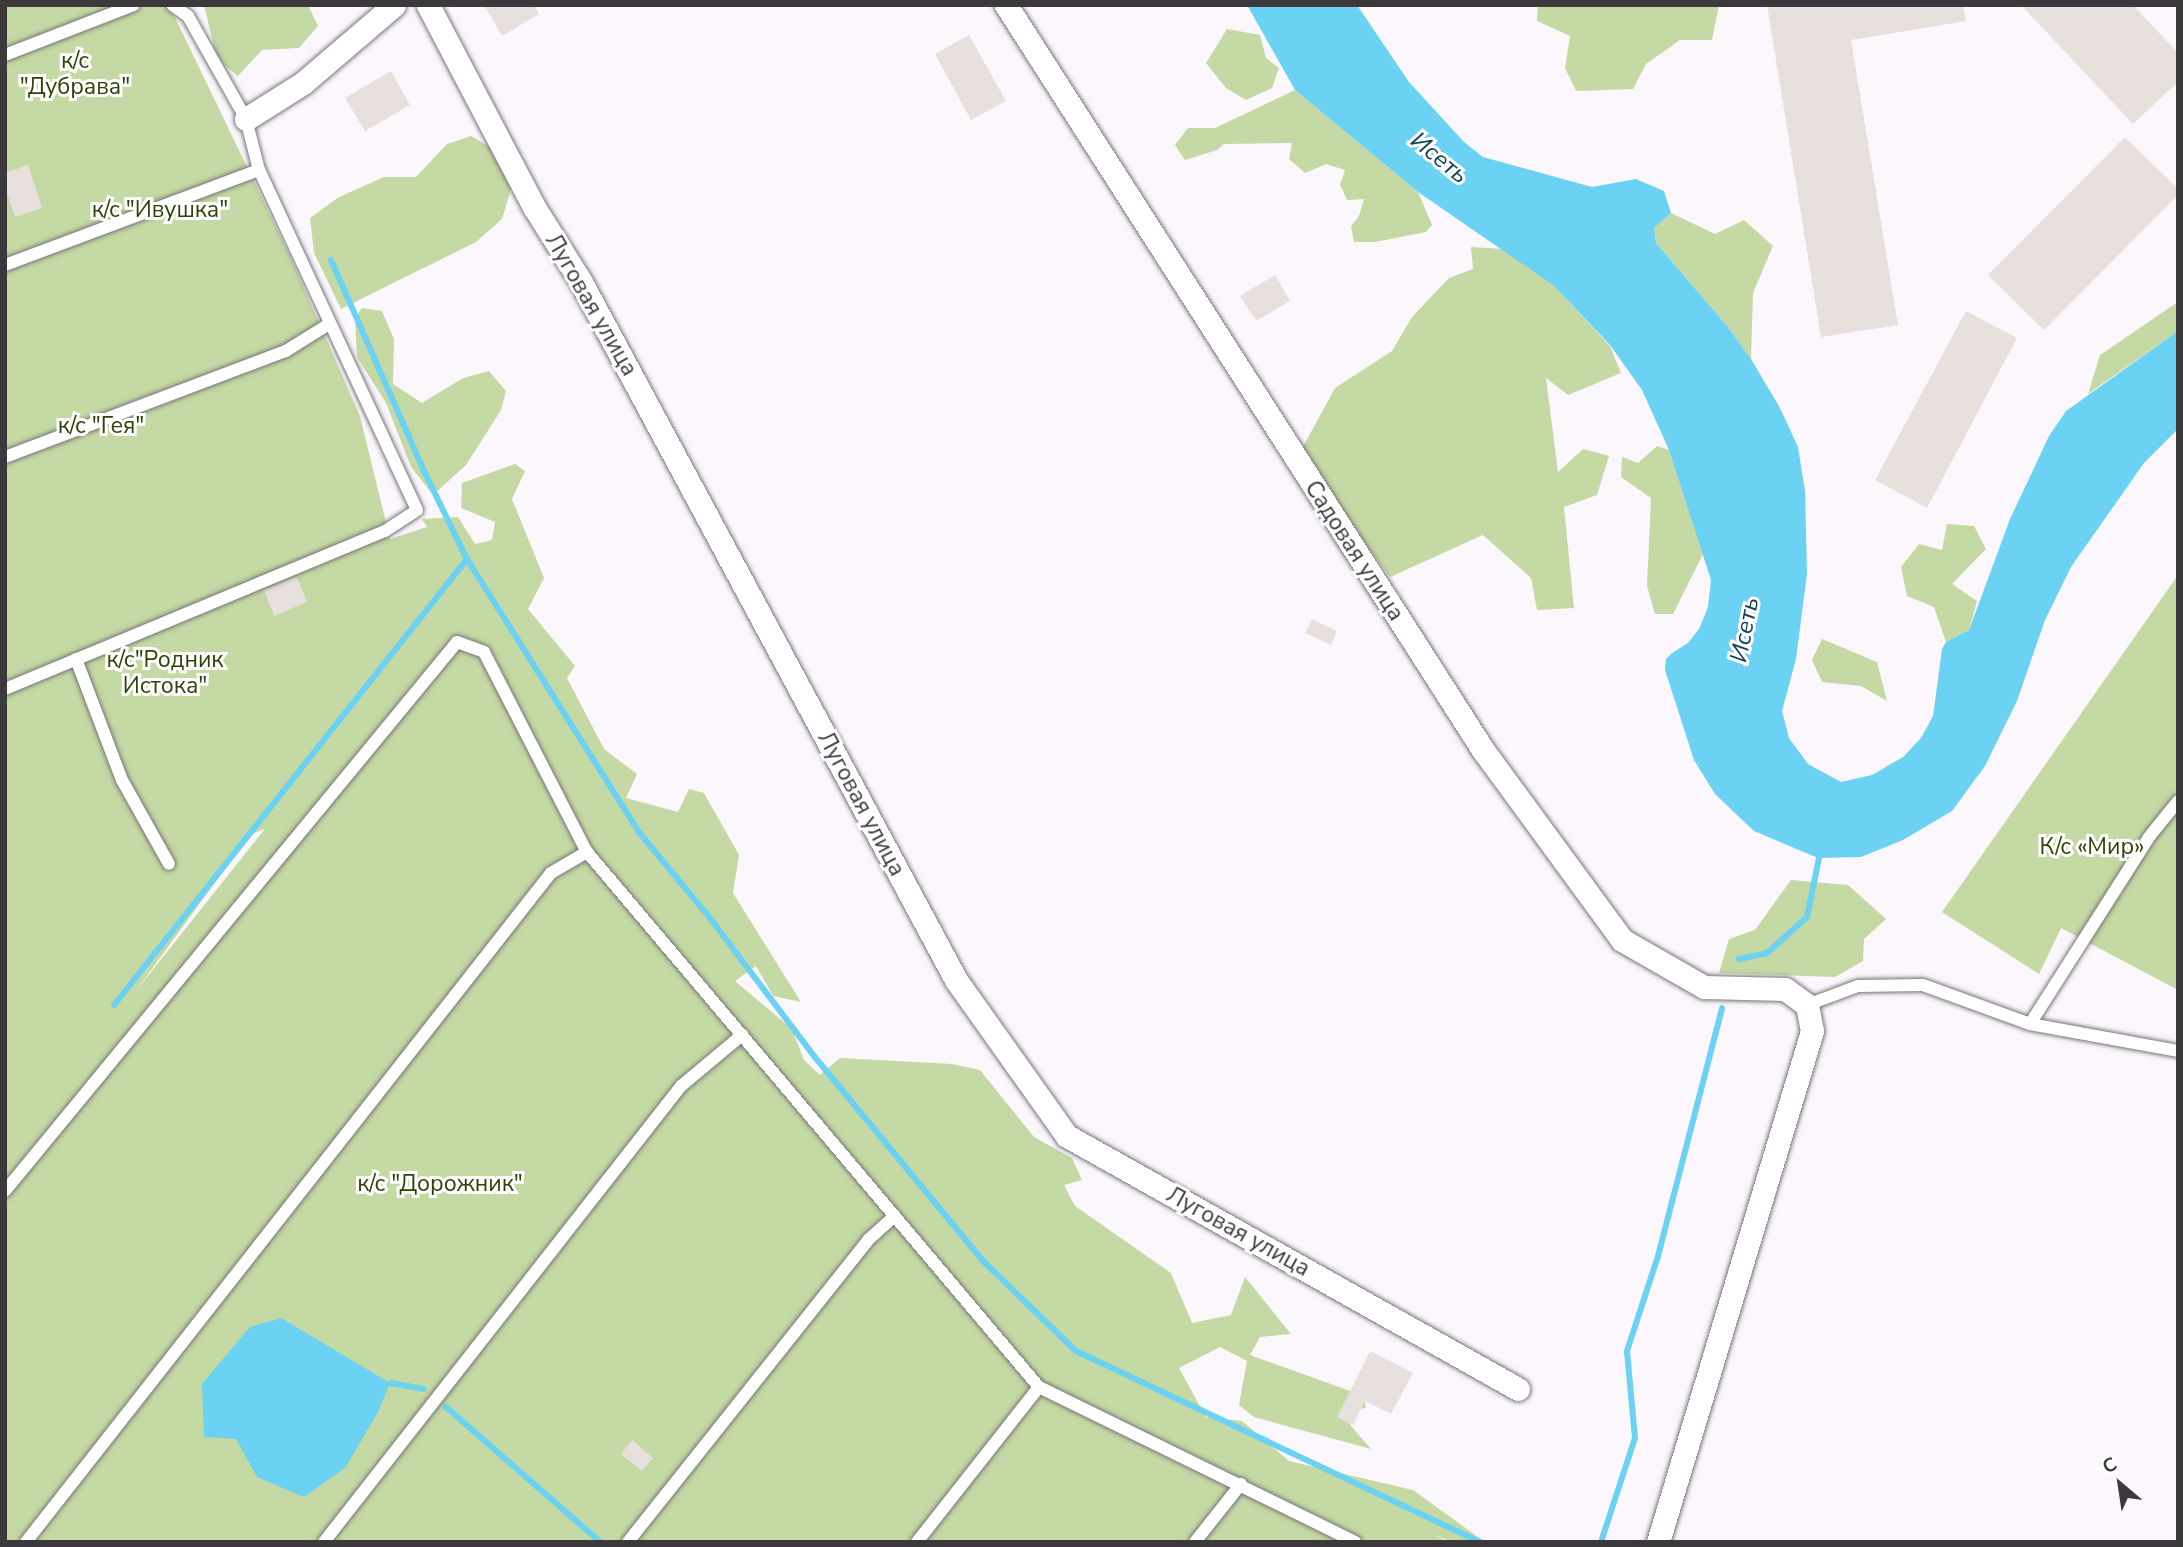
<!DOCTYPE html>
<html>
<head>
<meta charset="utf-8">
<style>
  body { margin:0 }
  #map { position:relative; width:2183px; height:1547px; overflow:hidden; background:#fbf7fd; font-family:"Nunito Sans",sans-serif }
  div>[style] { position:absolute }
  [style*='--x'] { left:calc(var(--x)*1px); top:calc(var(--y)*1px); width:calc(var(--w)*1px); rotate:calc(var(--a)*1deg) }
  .green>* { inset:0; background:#c4d9a3 }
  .water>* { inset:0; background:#6bd2f3 }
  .stream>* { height:6px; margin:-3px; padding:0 3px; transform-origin:3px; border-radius:3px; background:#6bd2f3 }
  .building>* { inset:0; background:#e7e0dc }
  .roads { filter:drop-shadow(0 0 2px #79757a) drop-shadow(0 0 2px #79757a) }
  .lane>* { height:12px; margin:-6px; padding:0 6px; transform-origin:6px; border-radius:6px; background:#fff }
  .street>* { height:23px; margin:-11.5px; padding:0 11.5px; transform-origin:11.5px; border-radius:11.5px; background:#fff }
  span { translate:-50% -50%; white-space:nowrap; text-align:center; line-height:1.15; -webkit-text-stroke:6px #fff; paint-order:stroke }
  .park-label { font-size:23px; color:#314107 }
  .street-label { font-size:23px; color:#3b393b }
  .water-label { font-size:24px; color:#13424f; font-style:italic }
  .frame { position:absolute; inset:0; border:7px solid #3b393b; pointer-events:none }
  .north { position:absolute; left:2085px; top:1449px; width:70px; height:70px; -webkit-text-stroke:5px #fff; paint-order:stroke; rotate:331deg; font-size:19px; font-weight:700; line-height:28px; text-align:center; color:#3b393b }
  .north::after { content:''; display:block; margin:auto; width:24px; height:32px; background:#3b393b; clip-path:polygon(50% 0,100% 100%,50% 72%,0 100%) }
</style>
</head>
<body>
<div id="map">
  <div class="green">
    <div style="clip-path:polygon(evenodd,5px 5px,169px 5px,290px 256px,360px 416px,390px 539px,427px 527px,422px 519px,458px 517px,475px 544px,492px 540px,495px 522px,461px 508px,462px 483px,515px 464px,525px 471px,512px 499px,544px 578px,528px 609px,575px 666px,567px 678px,604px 749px,637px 774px,626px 798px,678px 812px,689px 789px,704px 793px,739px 855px,733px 893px,801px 1002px,773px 996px,756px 966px,735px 981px,792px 1029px,804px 1060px,820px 1075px,840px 1058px,952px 1064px,980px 1070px,1034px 1137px,1072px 1158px,1082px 1180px,1064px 1185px,1075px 1206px,1171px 1273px,1192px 1323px,1231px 1315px,1245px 1277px,1291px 1334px,1260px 1337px,1250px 1355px,1364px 1396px,1366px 1408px,1339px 1412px,1371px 1449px,1254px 1417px,1239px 1405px,1247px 1361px,1220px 1347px,1179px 1368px,1206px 1417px,1242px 1421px,1289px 1461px,1413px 1490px,1485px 1542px,1452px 1542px,1435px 1535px,1448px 1542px,5px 1542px,5px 5px,264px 829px,264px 830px,135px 992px,250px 835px,264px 829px)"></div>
    <div style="clip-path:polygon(204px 5px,308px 5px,318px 26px,299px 48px,262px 50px,238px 76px,217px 59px)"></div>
    <div style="clip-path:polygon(1538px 5px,1719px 5px,1712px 40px,1680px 40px,1646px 64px,1633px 89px,1576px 91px,1565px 68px,1570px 36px,1537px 21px)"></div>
    <div style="clip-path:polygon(1227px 29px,1260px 35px,1266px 58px,1279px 68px,1272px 88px,1246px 100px,1226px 88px,1206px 63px)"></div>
    <div style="clip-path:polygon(1295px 90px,1418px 192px,1432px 225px,1426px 232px,1375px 242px,1354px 242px,1351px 226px,1359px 216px,1364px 199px,1347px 200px,1340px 185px,1345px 170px,1326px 164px,1305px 173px,1289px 159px,1292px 143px,1224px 144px,1217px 150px,1185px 160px,1175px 145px,1188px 128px,1215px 128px)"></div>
    <div style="clip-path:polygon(471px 136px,499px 152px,511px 189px,502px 219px,476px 242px,341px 309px,314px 253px,310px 218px,339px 197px,384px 177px,416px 177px,447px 144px)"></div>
    <div style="clip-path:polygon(1671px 213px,1715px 234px,1744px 220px,1773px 246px,1753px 293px,1751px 359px,1728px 327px,1656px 243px,1654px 228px)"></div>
    <div style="clip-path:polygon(1471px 247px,1503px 249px,1553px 285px,1610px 346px,1621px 373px,1568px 395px,1546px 378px,1558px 472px,1583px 449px,1609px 456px,1597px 495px,1564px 507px,1574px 608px,1537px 610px,1531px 578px,1483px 535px,1390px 577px,1299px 454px,1335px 388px,1392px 351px,1412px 317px,1449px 278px,1473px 269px)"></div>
    <div style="clip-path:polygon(2178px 302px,2178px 331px,2088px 394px,2100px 355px)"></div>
    <div style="clip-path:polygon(362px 308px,382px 311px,394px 339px,393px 384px,422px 403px,463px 378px,489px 371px,506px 391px,501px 410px,466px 465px,433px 495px,411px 467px,386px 403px,357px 357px,355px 318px)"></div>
    <div style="clip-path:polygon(1657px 446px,1669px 450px,1703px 554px,1673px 614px,1655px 614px,1647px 586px,1651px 498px,1621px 477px,1622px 457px,1638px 463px)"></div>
    <div style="clip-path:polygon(1947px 524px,1974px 526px,1986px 549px,1952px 584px,1977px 601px,1969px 630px,1946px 642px,1934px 607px,1907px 596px,1901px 567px,1919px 544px,1942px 550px)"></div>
    <div style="clip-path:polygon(2178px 575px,2178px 990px,2061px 928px,2039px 974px,1942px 912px)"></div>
    <div style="clip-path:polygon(1822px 639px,1877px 662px,1887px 701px,1861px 686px,1822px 682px,1812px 660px)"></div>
    <div style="clip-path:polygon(1791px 880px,1848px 885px,1886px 919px,1864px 939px,1863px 961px,1835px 977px,1719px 973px,1729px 939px,1755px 930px)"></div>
  </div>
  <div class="water">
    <div style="clip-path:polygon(1247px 5px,1357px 5px,1409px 82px,1464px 142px,1483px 157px,1592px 187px,1636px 179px,1664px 191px,1671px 213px,1654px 228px,1656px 243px,1728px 327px,1751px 359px,1780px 408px,1798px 447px,1805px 491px,1807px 574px,1796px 659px,1782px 711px,1789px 738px,1808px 764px,1841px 782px,1872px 775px,1903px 757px,1921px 738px,1933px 716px,1942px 649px,1946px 642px,1969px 630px,2010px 519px,2049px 436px,2066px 411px,2178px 331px,2178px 429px,2144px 463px,2071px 567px,2045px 620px,2017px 701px,1985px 766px,1952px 811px,1903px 840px,1861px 857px,1818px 858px,1754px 831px,1715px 794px,1694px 760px,1665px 670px,1666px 659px,1672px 653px,1688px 643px,1699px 629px,1708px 607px,1711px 580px,1669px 450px,1642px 390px,1610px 345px,1553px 285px,1418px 192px,1295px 90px)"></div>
    <div style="clip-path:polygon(281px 1318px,390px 1383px,377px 1414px,345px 1468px,304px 1497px,257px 1477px,236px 1439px,204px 1437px,202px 1384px,250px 1327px)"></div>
  </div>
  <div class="stream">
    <div style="--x:331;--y:260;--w:231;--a:66.2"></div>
    <div style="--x:424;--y:471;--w:98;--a:64"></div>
    <div style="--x:467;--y:559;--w:321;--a:57.8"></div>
    <div style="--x:638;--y:831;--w:113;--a:50.4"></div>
    <div style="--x:710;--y:918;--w:173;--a:53"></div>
    <div style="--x:814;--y:1056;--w:266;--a:50.5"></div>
    <div style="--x:983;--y:1261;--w:129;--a:44.1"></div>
    <div style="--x:1076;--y:1351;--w:447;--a:25.3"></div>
    <div style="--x:1739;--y:959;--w:29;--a:-12"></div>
    <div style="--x:1767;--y:953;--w:54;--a:-42"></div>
    <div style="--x:1807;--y:917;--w:65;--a:-78.5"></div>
    <div style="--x:114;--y:1005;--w:569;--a:-51.64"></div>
    <div style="--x:390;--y:1383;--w:34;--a:10"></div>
    <div style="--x:446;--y:1407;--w:205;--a:41.2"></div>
    <div style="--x:1601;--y:1542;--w:109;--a:-71.9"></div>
    <div style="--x:1635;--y:1438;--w:87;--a:-95.3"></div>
    <div style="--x:1627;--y:1351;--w:100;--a:-71.9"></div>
    <div style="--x:1658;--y:1256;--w:256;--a:-75.5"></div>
  </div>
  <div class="building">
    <div style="clip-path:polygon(484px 5px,534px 5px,539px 14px,502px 36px)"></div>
    <div style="clip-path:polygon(1767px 5px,1963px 5px,1966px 21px,1851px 40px,1898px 325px,1821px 337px)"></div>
    <div style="clip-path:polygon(2021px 5px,2133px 5px,2178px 53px,2178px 82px,2133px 124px)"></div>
    <div style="clip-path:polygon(969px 35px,1006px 101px,971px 120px,935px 54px)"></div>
    <div style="clip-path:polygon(391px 71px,410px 105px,365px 131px,345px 98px)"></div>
    <div style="clip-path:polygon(2125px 137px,2178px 189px,2178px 195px,2044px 330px,1988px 275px)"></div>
    <div style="clip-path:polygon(28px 165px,42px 208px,15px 217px,5px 187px,5px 173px)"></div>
    <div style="clip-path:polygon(1275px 275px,1290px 301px,1256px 321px,1240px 296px)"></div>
    <div style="clip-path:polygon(1966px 311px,2017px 338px,1927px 508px,1875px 480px)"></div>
    <div style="clip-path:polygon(297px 577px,307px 602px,274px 616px,264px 590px)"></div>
    <div style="clip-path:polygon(1312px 619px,1337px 631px,1331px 645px,1305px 633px)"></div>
    <div style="clip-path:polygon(1370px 1351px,1413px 1373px,1391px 1414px,1365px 1401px,1353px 1425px,1337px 1417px)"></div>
    <div style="clip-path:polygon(632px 1440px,653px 1458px,642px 1471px,621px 1454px)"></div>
  </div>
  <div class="roads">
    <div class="lane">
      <div style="--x:5;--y:55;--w:138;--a:-21.2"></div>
      <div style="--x:5;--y:265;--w:271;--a:-20.5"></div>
      <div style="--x:5;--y:457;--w:300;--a:-20.7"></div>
      <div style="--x:286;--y:351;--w:51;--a:-32.1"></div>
      <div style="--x:76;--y:659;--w:129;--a:69.2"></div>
      <div style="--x:122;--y:780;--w:96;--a:60.8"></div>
      <div style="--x:5;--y:689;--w:412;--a:-22.6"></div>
      <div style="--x:385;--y:531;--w:38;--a:-33"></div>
      <div style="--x:417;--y:510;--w:375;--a:-114.9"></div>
      <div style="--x:259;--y:170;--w:53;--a:-104.3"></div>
      <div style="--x:246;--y:119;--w:118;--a:-119.4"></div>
      <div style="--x:188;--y:16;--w:19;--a:-145"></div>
      <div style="--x:1807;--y:1005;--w:54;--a:-20.4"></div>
      <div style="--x:1858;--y:986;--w:65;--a:-0.9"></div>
      <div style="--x:1923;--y:985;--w:114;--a:20"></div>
      <div style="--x:2030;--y:1024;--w:150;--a:10.3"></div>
      <div style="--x:2030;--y:1024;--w:222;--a:-57.5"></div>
      <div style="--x:2149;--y:837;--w:46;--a:-51.1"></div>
      <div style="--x:5;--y:1191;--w:711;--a:-50.53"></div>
      <div style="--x:457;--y:642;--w:29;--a:20"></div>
      <div style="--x:484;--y:652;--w:225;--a:62.8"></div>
      <div style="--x:587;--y:852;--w:700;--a:49.81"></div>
      <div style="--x:1039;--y:1387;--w:352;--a:26.1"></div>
      <div style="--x:26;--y:1542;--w:850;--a:-51.88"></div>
      <div style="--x:551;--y:873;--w:42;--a:-30.3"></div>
      <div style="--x:324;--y:1542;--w:579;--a:-51.94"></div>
      <div style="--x:681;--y:1086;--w:80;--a:-39.9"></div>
      <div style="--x:628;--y:1542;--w:386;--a:-51.5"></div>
      <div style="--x:868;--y:1240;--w:36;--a:-42"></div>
      <div style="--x:917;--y:1542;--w:197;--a:-51.8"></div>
      <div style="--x:1195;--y:1542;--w:74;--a:-51.6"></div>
    </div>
    <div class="street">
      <div style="--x:428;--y:5;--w:228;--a:62.3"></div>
      <div style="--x:534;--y:207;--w:89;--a:57.9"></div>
      <div style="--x:581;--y:282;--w:792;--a:61.75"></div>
      <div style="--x:956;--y:980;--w:191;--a:54.6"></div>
      <div style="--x:1067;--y:1136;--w:517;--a:29.29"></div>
      <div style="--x:1006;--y:5;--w:885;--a:57.37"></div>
      <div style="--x:1483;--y:750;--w:235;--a:53.8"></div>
      <div style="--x:1622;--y:940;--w:95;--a:29.8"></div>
      <div style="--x:1704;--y:987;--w:81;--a:1.4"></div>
      <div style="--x:1785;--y:989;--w:27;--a:36"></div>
      <div style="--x:1807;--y:1005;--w:26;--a:79"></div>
      <div style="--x:1812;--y:1031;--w:534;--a:106.77"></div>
      <div style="--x:246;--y:119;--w:67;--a:-32.3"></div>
      <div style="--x:303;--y:83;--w:120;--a:-40.6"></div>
    </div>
  </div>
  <div class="park-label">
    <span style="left:75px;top:74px">к/с<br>"Дубрава"</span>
    <span style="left:160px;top:210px">к/с "Ивушка"</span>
    <span style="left:101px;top:426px">к/с "Гея"</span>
    <span style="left:165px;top:673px">к/с"Родник<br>Истока"</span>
    <span style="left:2092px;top:847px">К/с «Мир»</span>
    <span style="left:440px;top:1184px">к/с "Дорожник"</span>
  </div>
  <div class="street-label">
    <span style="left:591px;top:305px;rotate:60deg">Луговая улица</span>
    <span style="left:1354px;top:551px;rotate:57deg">Садовая улица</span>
    <span style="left:861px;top:804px;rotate:62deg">Луговая улица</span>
    <span style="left:1238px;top:1232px;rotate:29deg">Луговая улица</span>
  </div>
  <div class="water-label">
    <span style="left:1439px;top:158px;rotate:39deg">Исеть</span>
    <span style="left:1745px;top:630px;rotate:-79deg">Исеть</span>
  </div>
  <div class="frame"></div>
  <div class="north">С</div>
</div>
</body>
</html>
